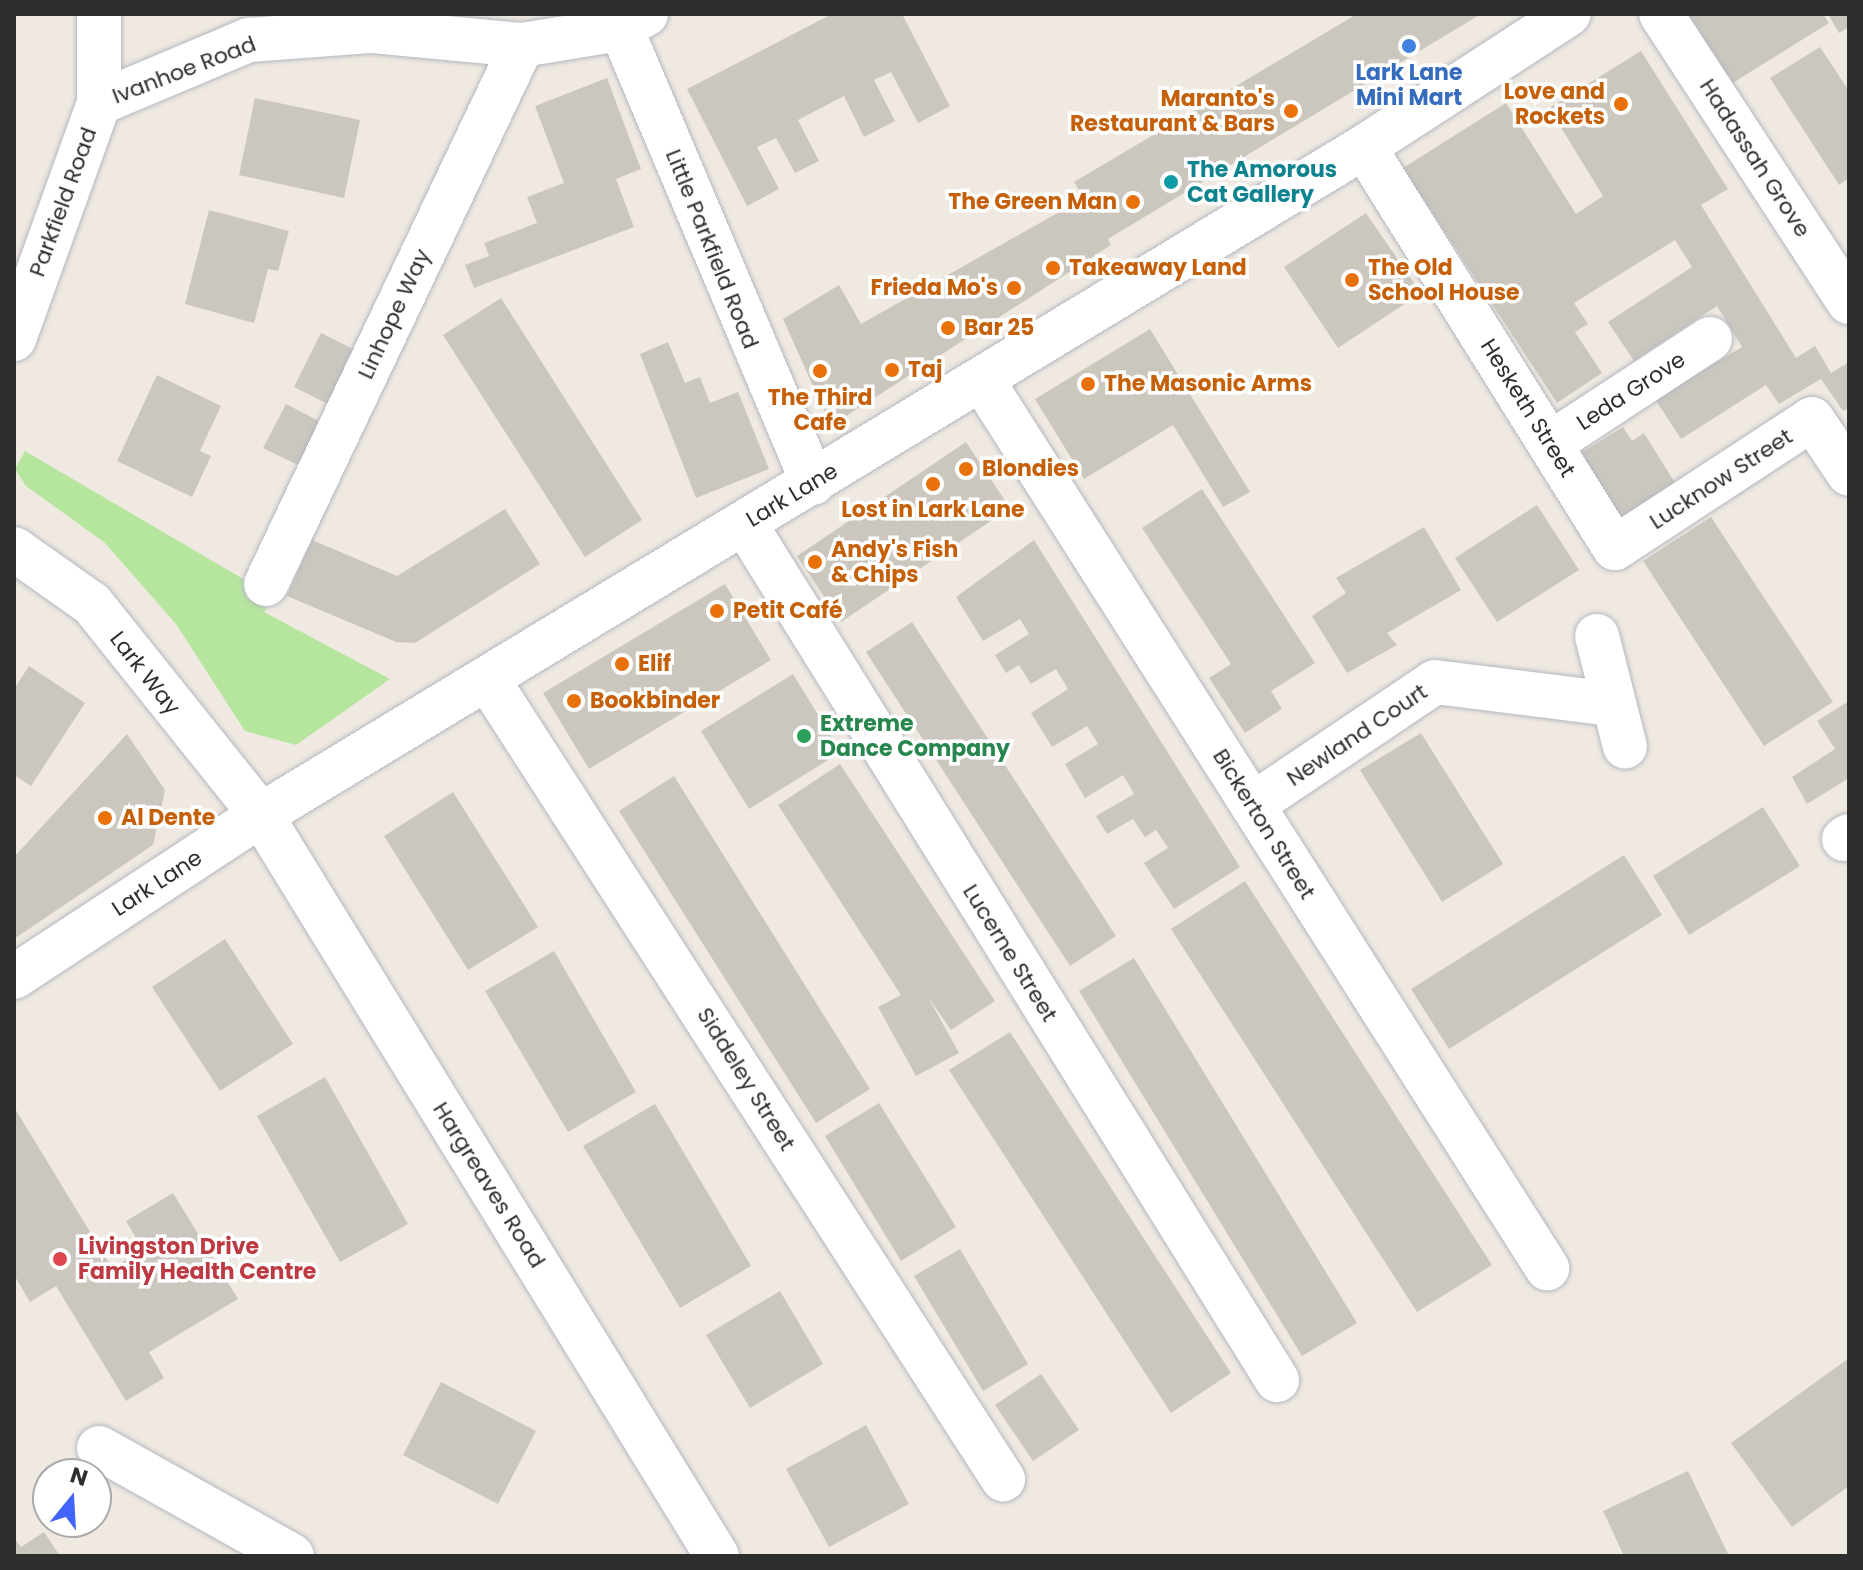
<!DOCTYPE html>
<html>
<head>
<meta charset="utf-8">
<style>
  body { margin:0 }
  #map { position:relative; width:1863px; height:1570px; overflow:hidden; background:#efe9e1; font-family:Poppins,sans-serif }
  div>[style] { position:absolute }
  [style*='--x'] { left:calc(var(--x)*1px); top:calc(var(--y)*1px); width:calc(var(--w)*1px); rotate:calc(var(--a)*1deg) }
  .green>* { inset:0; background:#b6e59e }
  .building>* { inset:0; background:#cbc7bf }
  .roads { filter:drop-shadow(0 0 2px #b4b7c1) drop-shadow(0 0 2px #b4b7c1) }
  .minor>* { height:44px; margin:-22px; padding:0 22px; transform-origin:22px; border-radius:22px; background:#fff }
  .dots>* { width:22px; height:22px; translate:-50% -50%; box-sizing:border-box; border:4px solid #fff; border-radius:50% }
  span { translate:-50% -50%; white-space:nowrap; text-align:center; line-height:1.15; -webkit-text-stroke:7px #fff; paint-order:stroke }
  .street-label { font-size:22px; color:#2e2e2e }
  .shop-label { font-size:22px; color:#366cbe; font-weight:700 }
  .food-label { font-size:22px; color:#c56008; font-weight:700 }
  .right { translate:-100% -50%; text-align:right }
  .left { translate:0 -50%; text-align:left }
  .culture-label { font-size:22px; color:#0d838f; font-weight:700 }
  .leisure-label { font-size:22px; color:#27864d; font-weight:700 }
  .health-label { font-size:22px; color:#be3a42; font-weight:700 }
  .frame { position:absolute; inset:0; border:16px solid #2e2e2e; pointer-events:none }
  .north { position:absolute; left:32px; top:1458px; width:80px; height:80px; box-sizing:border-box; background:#fff; border:2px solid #ababab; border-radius:50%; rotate:18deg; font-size:22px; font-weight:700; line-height:32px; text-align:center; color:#2e2e2e }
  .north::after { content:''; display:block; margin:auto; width:28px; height:36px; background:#4264fb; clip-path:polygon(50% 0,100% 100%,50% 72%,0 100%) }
</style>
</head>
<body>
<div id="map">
  <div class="green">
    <div style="clip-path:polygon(25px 451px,274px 597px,264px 612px,390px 679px,296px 745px,245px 731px,176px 624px,104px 542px,26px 486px,15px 469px)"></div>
  </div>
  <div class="building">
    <div style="clip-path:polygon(832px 14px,902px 14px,950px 106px,918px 123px,891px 72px,874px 80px,895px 121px,864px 137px,844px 96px,798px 120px,819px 161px,795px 173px,776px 138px,757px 147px,779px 189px,747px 206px,687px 89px)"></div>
    <div style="clip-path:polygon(1357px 14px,1481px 14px,1108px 239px,1111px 245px,831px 426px,783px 319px,839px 285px,861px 324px,1084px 198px,1074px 182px)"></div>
    <div style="clip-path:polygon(1688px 14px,1823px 14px,1829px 23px,1726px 87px,1682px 17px)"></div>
    <div style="clip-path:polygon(1828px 14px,1849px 14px,1849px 27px,1839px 33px)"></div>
    <div style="clip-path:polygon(1820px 47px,1849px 91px,1849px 178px,1839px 185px,1770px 78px)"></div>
    <div style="clip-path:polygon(1641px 51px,1728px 189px,1701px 205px,1796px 358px,1815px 346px,1831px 373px,1849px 362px,1849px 408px,1843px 411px,1821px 379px,1779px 404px,1766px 385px,1681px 439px,1655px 399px,1742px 347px,1717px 306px,1634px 361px,1608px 322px,1692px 267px,1675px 240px,1574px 303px,1588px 324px,1575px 332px,1602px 373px,1557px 403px,1403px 168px,1506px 103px,1576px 214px,1603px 196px,1549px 108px)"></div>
    <div style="clip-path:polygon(607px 78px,641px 169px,616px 179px,634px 227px,474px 288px,465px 265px,489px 256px,484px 243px,537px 223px,527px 197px,564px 183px,535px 106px)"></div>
    <div style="clip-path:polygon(255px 98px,360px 120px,344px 198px,239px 175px)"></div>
    <div style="clip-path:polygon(209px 210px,289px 231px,278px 271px,268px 269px,254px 323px,185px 304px)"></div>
    <div style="clip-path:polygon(1366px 213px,1421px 293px,1338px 348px,1284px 267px)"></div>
    <div style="clip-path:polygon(501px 298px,642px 520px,585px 557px,443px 335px)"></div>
    <div style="clip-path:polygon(1150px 329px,1250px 492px,1223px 507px,1173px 425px,1084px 479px,1035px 399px)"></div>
    <div style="clip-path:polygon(321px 333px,357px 351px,330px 405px,294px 387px)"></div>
    <div style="clip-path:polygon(668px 342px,685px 383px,700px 377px,710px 403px,738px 392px,769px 469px,696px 498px,640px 354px)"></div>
    <div style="clip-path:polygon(157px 375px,221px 406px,200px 451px,211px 456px,192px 497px,117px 461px)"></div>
    <div style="clip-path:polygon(286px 404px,321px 422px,298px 465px,263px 448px)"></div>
    <div style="clip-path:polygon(1623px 427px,1632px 441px,1644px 433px,1675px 483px,1621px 517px,1581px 453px)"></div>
    <div style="clip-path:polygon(966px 442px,1010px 508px,841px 622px,797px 556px)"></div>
    <div style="clip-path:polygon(1202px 489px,1315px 663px,1271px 691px,1282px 709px,1245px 733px,1209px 678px,1231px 664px,1142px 528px)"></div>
    <div style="clip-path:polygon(1537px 505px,1579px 570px,1497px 622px,1455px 558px)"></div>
    <div style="clip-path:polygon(505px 509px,540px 564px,415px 643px,396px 642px,287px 596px,312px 540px,397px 576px)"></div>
    <div style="clip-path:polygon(1711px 517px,1833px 702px,1764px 746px,1643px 561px)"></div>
    <div style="clip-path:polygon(1424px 527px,1461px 590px,1387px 633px,1397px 645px,1347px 673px,1312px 616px,1346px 593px,1336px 578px)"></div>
    <div style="clip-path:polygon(1034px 540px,1240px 867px,1174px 909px,1144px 863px,1168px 848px,1156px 830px,1145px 837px,1133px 819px,1107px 834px,1096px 816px,1134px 794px,1123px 775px,1085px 798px,1065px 764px,1098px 744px,1087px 726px,1052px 747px,1031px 713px,1068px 689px,1056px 669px,1031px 684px,1019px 665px,1006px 673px,995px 655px,1029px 634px,1020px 619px,983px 641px,956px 597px)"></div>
    <div style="clip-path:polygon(725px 584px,771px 660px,589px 769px,543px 693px)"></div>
    <div style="clip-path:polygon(912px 622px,1116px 936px,1070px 966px,866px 652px)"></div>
    <div style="clip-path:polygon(29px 666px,85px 703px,31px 786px,14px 775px,14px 689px)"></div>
    <div style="clip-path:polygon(793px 674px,841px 752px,749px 809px,701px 731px)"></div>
    <div style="clip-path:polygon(1849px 701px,1849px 778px,1807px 804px,1792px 777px,1835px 749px,1817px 721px)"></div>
    <div style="clip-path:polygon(1421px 733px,1503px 864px,1442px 902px,1360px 770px)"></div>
    <div style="clip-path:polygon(127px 734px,165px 790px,153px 845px,14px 939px,14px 857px)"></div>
    <div style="clip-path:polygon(840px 764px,995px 1001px,951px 1030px,928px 997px,959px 1053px,916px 1076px,878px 1007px,901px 995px,778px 805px)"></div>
    <div style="clip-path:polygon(674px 776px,870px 1089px,816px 1123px,619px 811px)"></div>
    <div style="clip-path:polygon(453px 792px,538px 927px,468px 970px,384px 836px)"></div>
    <div style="clip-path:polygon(1763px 807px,1800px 866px,1689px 935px,1653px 876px)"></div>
    <div style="clip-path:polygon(1624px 855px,1662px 915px,1449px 1049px,1411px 989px)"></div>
    <div style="clip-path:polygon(1245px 881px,1492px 1265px,1417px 1312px,1171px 929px)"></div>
    <div style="clip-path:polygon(225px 939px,293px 1044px,220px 1091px,152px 987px)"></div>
    <div style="clip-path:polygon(554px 951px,636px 1092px,568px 1132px,485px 991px)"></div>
    <div style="clip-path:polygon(1134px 958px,1357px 1323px,1302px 1356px,1079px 991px)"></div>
    <div style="clip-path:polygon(1010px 1032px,1231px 1373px,1171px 1413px,949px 1070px)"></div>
    <div style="clip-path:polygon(325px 1077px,408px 1224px,340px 1262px,257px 1116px)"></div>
    <div style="clip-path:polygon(879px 1103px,956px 1227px,901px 1261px,825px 1136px)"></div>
    <div style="clip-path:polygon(655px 1104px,751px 1266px,680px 1308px,583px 1146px)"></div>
    <div style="clip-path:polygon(14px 1107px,112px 1268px,143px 1250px,126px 1221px,173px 1193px,238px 1299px,149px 1352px,164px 1378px,126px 1401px,56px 1286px,30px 1302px,14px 1275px)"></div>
    <div style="clip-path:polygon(960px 1249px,1028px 1364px,983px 1391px,914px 1276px)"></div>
    <div style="clip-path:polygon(780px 1291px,823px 1364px,750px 1408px,706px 1335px)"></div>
    <div style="clip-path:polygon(1849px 1358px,1849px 1486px,1792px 1527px,1731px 1443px)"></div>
    <div style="clip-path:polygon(1041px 1374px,1079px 1430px,1033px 1461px,995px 1405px)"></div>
    <div style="clip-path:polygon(441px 1382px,536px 1431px,498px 1504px,403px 1455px)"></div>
    <div style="clip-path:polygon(866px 1425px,909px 1504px,829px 1547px,786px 1469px)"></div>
    <div style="clip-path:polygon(1688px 1471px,1729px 1556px,1624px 1556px,1603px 1511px)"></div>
    <div style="clip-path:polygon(44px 1532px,60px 1556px,14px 1556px,14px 1538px,21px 1547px)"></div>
  </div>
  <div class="roads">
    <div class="minor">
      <div style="--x:615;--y:14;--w:509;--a:67.11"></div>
      <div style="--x:1661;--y:14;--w:344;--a:56.9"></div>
      <div style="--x:99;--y:103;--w:163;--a:-22.8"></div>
      <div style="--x:249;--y:40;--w:124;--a:-4.2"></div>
      <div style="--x:373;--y:31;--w:150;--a:5.4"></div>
      <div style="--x:522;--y:45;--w:99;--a:-9.3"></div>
      <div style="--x:620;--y:29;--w:30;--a:-30"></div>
      <div style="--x:1364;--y:147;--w:473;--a:58"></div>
      <div style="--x:1615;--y:548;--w:235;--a:-33.2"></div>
      <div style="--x:1812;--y:419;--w:66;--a:56.1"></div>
      <div style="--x:14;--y:339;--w:251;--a:-70.2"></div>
      <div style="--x:99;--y:103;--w:89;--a:-90"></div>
      <div style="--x:982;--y:380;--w:1053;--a:57.53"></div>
      <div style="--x:1551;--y:443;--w:190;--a:-33.2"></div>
      <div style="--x:745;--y:524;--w:1008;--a:58.14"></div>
      <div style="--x:14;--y:549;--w:95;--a:35.2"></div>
      <div style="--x:92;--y:604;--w:270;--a:51.3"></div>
      <div style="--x:261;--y:815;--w:870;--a:58.39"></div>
      <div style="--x:266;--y:584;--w:597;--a:-64.59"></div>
      <div style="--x:1597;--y:636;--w:114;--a:75.8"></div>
      <div style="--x:488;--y:680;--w:951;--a:57.2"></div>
      <div style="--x:1252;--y:805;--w:220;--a:-33.9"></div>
      <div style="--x:1435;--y:682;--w:177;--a:7.1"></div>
      <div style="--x:1844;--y:839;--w:6;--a:-31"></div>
      <div style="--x:14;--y:977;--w:295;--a:-33.3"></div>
      <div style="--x:261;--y:815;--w:1290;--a:-31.2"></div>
      <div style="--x:1364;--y:147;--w:244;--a:-33"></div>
      <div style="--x:99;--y:1448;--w:221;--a:29.2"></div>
    </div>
  </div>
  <div class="dots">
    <div style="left:1409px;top:46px;background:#3f7fe0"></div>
    <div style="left:1621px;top:104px;background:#e8710a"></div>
    <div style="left:1291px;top:111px;background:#e8710a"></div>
    <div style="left:1171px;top:182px;background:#0f9aa8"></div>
    <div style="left:1133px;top:202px;background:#e8710a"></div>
    <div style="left:1053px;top:268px;background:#e8710a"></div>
    <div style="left:1352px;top:280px;background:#e8710a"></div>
    <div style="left:1014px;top:288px;background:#e8710a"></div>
    <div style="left:948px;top:328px;background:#e8710a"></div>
    <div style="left:892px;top:370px;background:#e8710a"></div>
    <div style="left:820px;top:371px;background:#e8710a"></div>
    <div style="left:1088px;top:384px;background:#e8710a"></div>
    <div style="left:966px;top:469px;background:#e8710a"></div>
    <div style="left:933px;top:484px;background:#e8710a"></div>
    <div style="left:815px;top:562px;background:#e8710a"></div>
    <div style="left:717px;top:611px;background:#e8710a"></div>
    <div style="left:622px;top:664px;background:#e8710a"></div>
    <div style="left:574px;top:701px;background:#e8710a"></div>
    <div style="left:804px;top:736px;background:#2e9e5b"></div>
    <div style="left:105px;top:818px;background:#e8710a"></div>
    <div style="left:60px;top:1259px;background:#e0444e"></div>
  </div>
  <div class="street-label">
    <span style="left:184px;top:70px;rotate:-21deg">Ivanhoe Road</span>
    <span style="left:1755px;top:158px;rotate:57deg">Hadassah Grove</span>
    <span style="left:63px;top:202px;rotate:-70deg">Parkfield Road</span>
    <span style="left:712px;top:249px;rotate:68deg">Little Parkfield Road</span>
    <span style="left:394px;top:314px;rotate:-65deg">Linhope Way</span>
    <span style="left:1631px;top:391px;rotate:-33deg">Leda Grove</span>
    <span style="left:1528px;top:408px;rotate:58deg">Hesketh Street</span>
    <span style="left:1721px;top:479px;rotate:-33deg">Lucknow Street</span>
    <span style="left:792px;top:495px;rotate:-31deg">Lark Lane</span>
    <span style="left:145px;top:673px;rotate:52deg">Lark Way</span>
    <span style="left:1357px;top:735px;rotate:-34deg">Newland Court</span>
    <span style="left:1264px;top:824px;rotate:58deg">Bickerton Street</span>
    <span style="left:157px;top:883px;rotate:-33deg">Lark Lane</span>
    <span style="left:1010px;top:953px;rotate:58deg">Lucerne Street</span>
    <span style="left:746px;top:1079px;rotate:58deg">Siddeley Street</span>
    <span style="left:489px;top:1185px;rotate:58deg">Hargreaves Road</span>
  </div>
  <div class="shop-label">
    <span style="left:1409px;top:85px">Lark Lane<br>Mini Mart</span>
  </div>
  <div class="food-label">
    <span class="right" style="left:1605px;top:104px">Love and<br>Rockets</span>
    <span class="right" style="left:1275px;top:111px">Maranto's<br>Restaurant &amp; Bars</span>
    <span class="right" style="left:1117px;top:202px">The Green Man</span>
    <span class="left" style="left:1368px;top:280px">The Old<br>School House</span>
    <span class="left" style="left:1069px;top:268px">Takeaway Land</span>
    <span class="right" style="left:998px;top:288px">Frieda Mo's</span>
    <span class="left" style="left:964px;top:328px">Bar 25</span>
    <span class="left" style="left:908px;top:370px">Taj</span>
    <span class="left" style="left:1104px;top:384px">The Masonic Arms</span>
    <span style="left:820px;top:410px">The Third<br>Cafe</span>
    <span class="left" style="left:982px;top:469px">Blondies</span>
    <span style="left:933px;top:510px">Lost in Lark Lane</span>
    <span class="left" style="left:831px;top:562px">Andy's Fish<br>&amp; Chips</span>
    <span class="left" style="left:733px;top:611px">Petit Café</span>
    <span class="left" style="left:638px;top:664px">Elif</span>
    <span class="left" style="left:590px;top:701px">Bookbinder</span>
    <span class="left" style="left:121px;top:818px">Al Dente</span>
  </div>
  <div class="culture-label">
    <span class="left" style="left:1187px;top:182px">The Amorous<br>Cat Gallery</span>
  </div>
  <div class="leisure-label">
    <span class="left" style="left:820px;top:736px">Extreme<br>Dance Company</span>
  </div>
  <div class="health-label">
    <span class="left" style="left:78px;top:1259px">Livingston Drive<br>Family Health Centre</span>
  </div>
  <div class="frame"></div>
  <div class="north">N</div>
</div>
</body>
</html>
